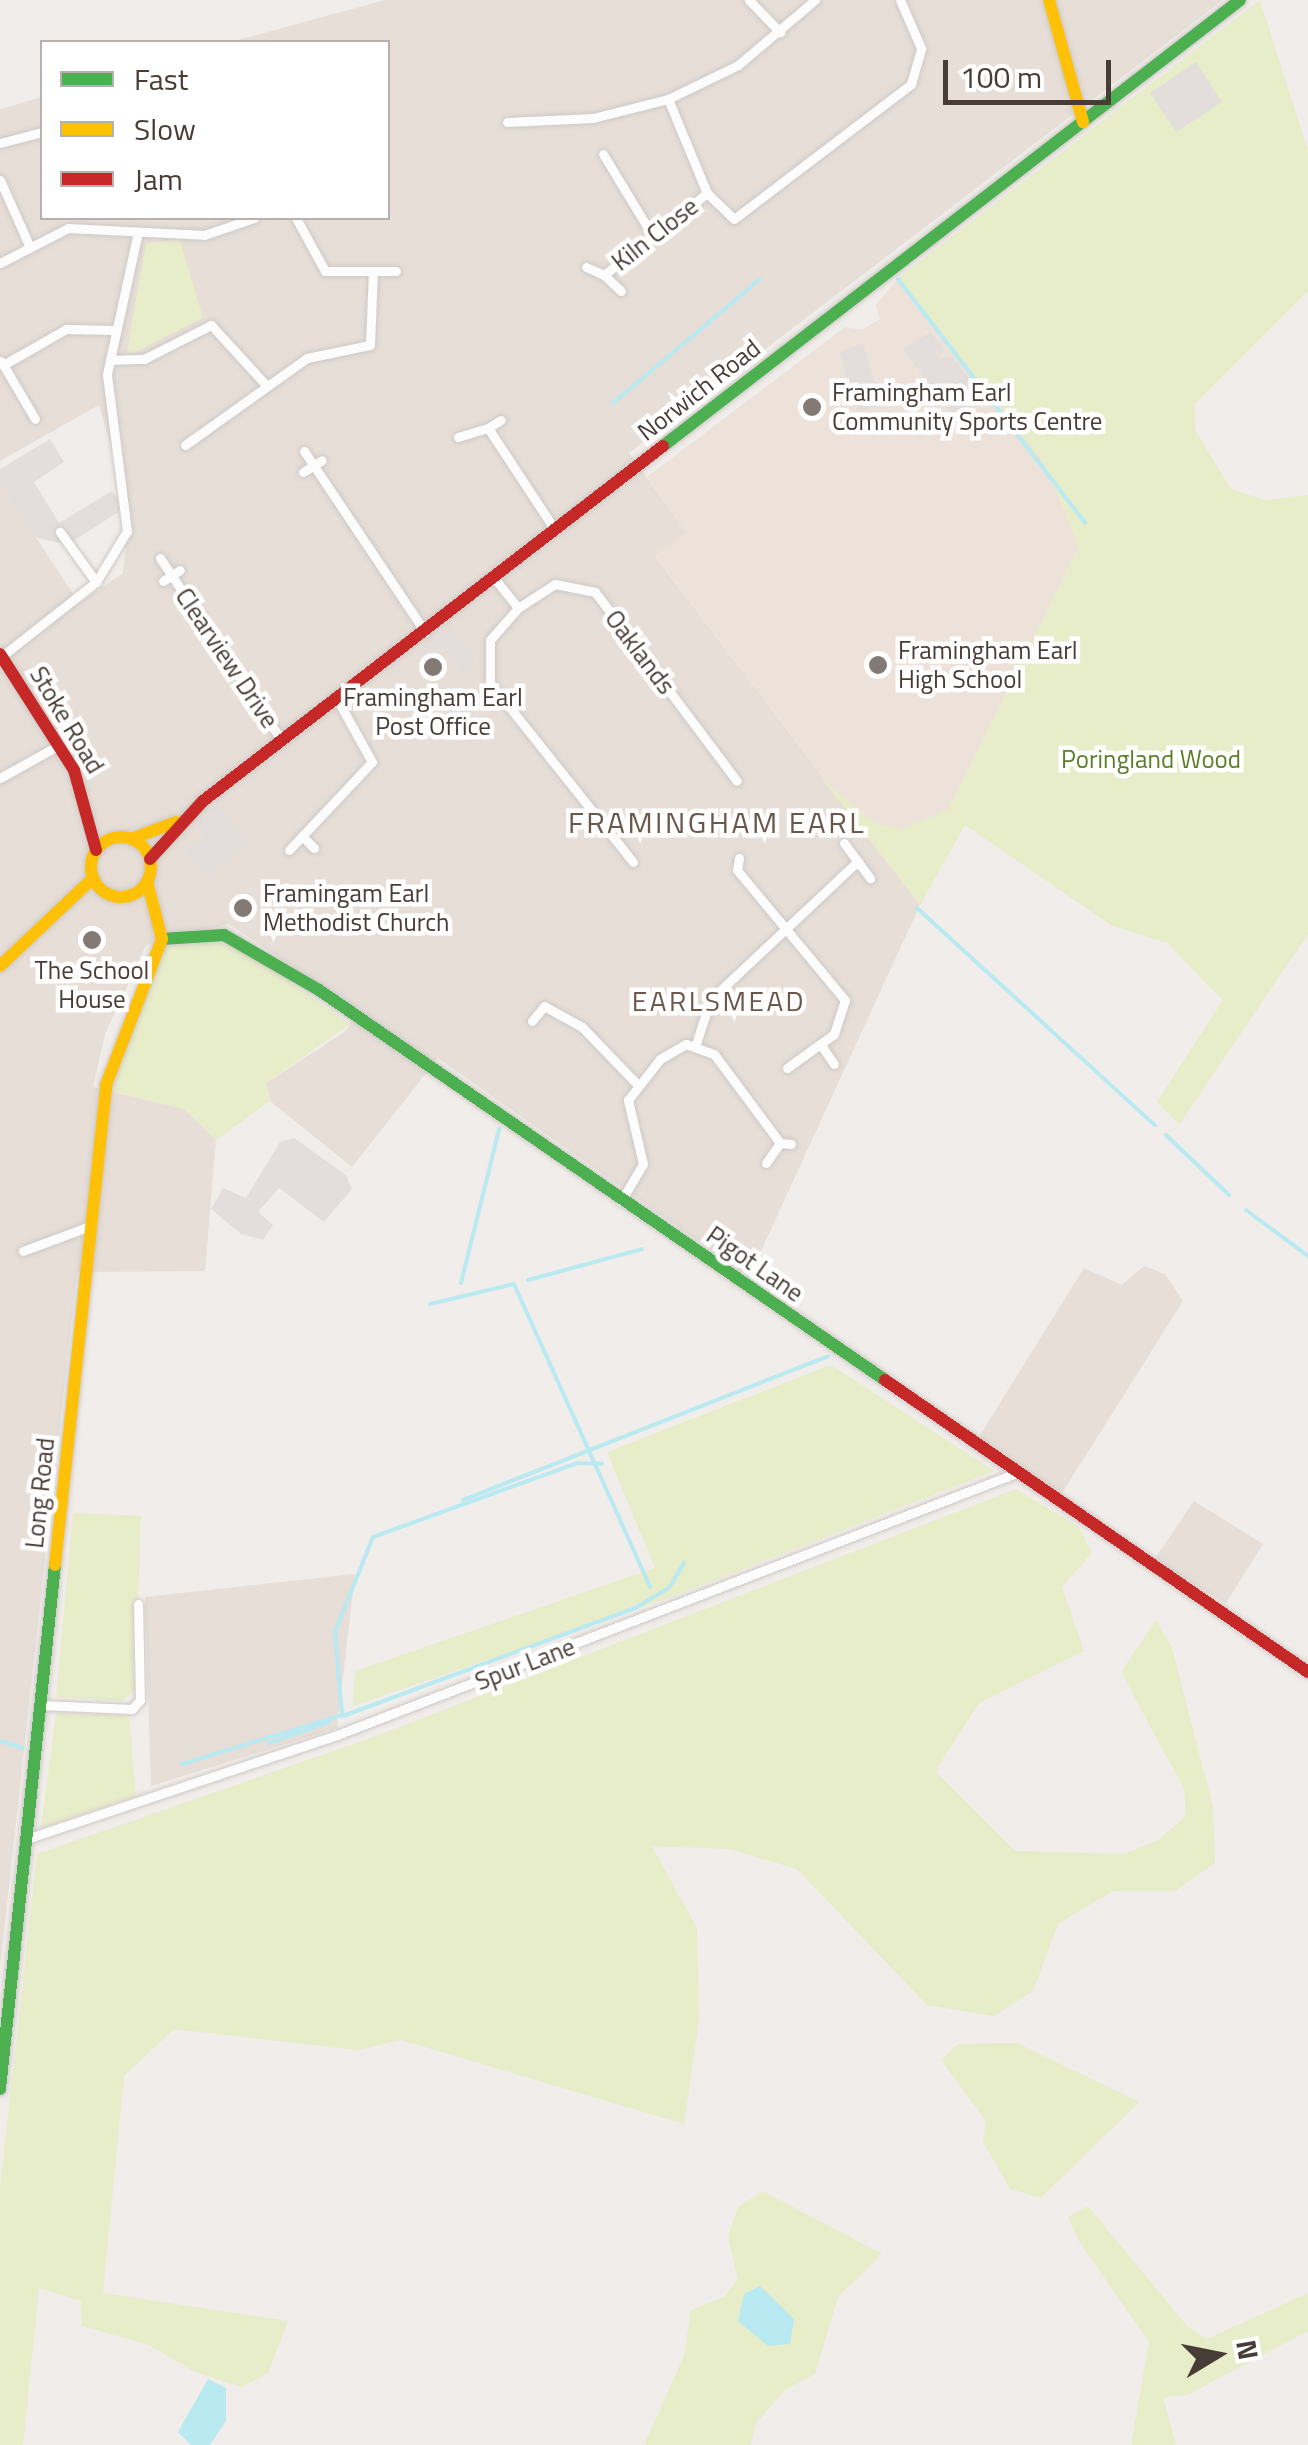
<!DOCTYPE html>
<html>
<head>
<meta charset="utf-8">
<style>
  body { margin:0 }
  #map { position:relative; width:1308px; height:2445px; overflow:hidden; background:#f1edea; font-family:"Titillium Web",sans-serif }
  div>[style] { position:absolute }
  [style*='--x'] { left:calc(var(--x)*1px); top:calc(var(--y)*1px); width:calc(var(--w)*1px); rotate:calc(var(--a)*1deg) }
  .residential>* { inset:0; background:#e6ded7 }
  .education>* { inset:0; background:#ece2d9 }
  .green>* { inset:0; background:#e7ecc9 }
  .parking>* { inset:0; background:#e3dedb }
  .water>* { inset:0; background:#b9e9f1 }
  .stream>* { height:4px; margin:-2px; padding:0 2px; transform-origin:2px; border-radius:2px; background:#b9e9f1 }
  .roads { filter:drop-shadow(0 0 2px #cec9c6) drop-shadow(0 0 2px #cec9c6) }
  .street>* { height:9px; margin:-4.5px; padding:0 4.5px; transform-origin:4.5px; border-radius:4.5px; background:#fdfcfc }
  .fast>* { height:12px; margin:-6px; padding:0 6px; transform-origin:6px; border-radius:6px; background:#4caf50 }
  .slow>* { height:12px; margin:-6px; padding:0 6px; transform-origin:6px; border-radius:6px; background:#ffc107 }
  .slow>.ring { margin:-6px; padding:0; box-sizing:content-box; background:none; border:12px solid #ffc107; border-radius:50% }
  .jam>* { height:12px; margin:-6px; padding:0 6px; transform-origin:6px; border-radius:6px; background:#c62828 }
  .dots>* { width:28px; height:28px; translate:-50% -50%; box-sizing:border-box; border:5px solid #fff; border-radius:50% }
  span { translate:-50% -50%; white-space:nowrap; text-align:center; line-height:1.15; -webkit-text-stroke:9px #fff; paint-order:stroke }
  .street-label { font-size:25px; color:#483c36 }
  .poi-label { font-size:25px; color:#483c36 }
  .left { translate:0 -50%; text-align:left }
  .park-label { font-size:25px; color:#5d7d26 }
  .neighbourhood-label { font-size:28px; color:#6b574c; letter-spacing:2.5px }
  .quarter-label { font-size:30px; color:#6b574c; letter-spacing:2.5px }
  .legend { position:absolute; left:40px; top:40px; width:350px; height:180px; box-sizing:border-box; background:#fff; border:2px solid #b6b1af; margin:0; padding:12px 18px; list-style:none; font-size:30px; color:#483c36 }
  .legend li { display:flex; align-items:center; gap:20px; height:50px }
  .legend b { width:50px; border:2px solid #b6b1af }
  .north { position:absolute; left:1168px; top:2305px; width:100px; height:100px; -webkit-text-stroke:8px #fff; paint-order:stroke; rotate:80deg; font-size:28px; font-weight:700; line-height:40px; text-align:center; color:#483c36 }
  .north::after { content:''; display:block; margin:auto; width:35px; height:45px; background:#483c36; clip-path:polygon(50% 0,100% 100%,50% 72%,0 100%) }
  .scale { position:absolute; left:943px; top:60px; width:168px; height:45px; box-sizing:border-box; border:5px solid #483c36; border-top:0; padding-left:12px; font-size:30px; line-height:35px; white-space:nowrap; color:#483c36; -webkit-text-stroke:8px #fff; paint-order:stroke }
</style>
</head>
<body>
<div id="map">
  <div class="residential">
    <div style="clip-path:polygon(385px 0,1223px 0,629px 453px,686px 532px,655px 556px,920px 905px,749px 1277px,438px 1058px,352px 1167px,270px 1101px,266px 1083px,346px 1031px,358px 1010px,229px 924px,146px 945px,105px 1034px,93px 1087px,184px 1109px,216px 1140px,205px 1271px,77px 1272px,0 1967px,0 483px,79px 603px,123px 573px,129px 509px,99px 405px,0 461px,0 109px,42px 97px,42px 218px,388px 218px,388px 42px,231px 42px)"></div>
    <div style="clip-path:polygon(1144px 1266px,1165px 1274px,1183px 1301px,1062px 1493px,977px 1440px,1084px 1268px,1122px 1285px)"></div>
    <div style="clip-path:polygon(1194px 1501px,1263px 1544px,1226px 1603px,1154px 1560px)"></div>
    <div style="clip-path:polygon(355px 1574px,337px 1728px,151px 1786px,145px 1597px)"></div>
  </div>
  <div class="education">
    <div style="clip-path:polygon(898px 278px,1045px 463px,1079px 547px,948px 810px,920px 905px,655px 555px,686px 532px,647px 477px,845px 327px,862px 330px,880px 319px,876px 305px)"></div>
  </div>
  <div class="green">
    <div style="clip-path:polygon(1260px 0,1308px 151px,1308px 291px,1195px 404px,1195px 430px,1231px 489px,1265px 500px,1308px 495px,1308px 934px,1179px 1125px,1157px 1102px,1223px 1000px,1167px 943px,1111px 925px,965px 825px,920px 905px,822px 779px,876px 824px,902px 829px,948px 810px,1079px 547px,1044px 463px,898px 278px)"></div>
    <div style="clip-path:polygon(180px 240px,203px 318px,126px 357px,146px 243px)"></div>
    <div style="clip-path:polygon(213px 940px,249px 953px,350px 1024px,266px 1083px,270px 1101px,216px 1140px,184px 1109px,111px 1091px,164px 947px)"></div>
    <div style="clip-path:polygon(831px 1365px,994px 1471px,666px 1599px,353px 1706px,355px 1671px,655px 1568px,607px 1452px)"></div>
    <div style="clip-path:polygon(1016px 1489px,1079px 1527px,1092px 1553px,1062px 1587px,1084px 1651px,979px 1703px,935px 1771px,1015px 1851px,1124px 1854px,1157px 1841px,1186px 1816px,1184px 1789px,1121px 1672px,1156px 1620px,1172px 1648px,1213px 1807px,1215px 1863px,1175px 1891px,1113px 1891px,1058px 1924px,1033px 1991px,994px 2016px,927px 2005px,797px 1869px,729px 1849px,652px 1846px,697px 1928px,699px 2021px,684px 2124px,401px 2040px,358px 2050px,174px 2029px,124px 2076px,103px 2293px,288px 2321px,268px 2373px,242px 2387px,195px 2372px,149px 2345px,82px 2326px,81px 2301px,39px 2288px,23px 2445px,0 2445px,0 2187px,37px 1854px,368px 1739px)"></div>
    <div style="clip-path:polygon(73px 1513px,141px 1516px,135px 1690px,122px 1701px,56px 1697px)"></div>
    <div style="clip-path:polygon(56px 1713px,129px 1715px,136px 1796px,41px 1828px)"></div>
    <div style="clip-path:polygon(1017px 2043px,1139px 2102px,1041px 2198px,1010px 2189px,983px 2142px,986px 2121px,941px 2060px,958px 2044px)"></div>
    <div style="clip-path:polygon(763px 2191px,882px 2254px,838px 2297px,815px 2374px,785px 2390px,756px 2423px,751px 2445px,644px 2445px,684px 2356px,691px 2310px,724px 2297px,738px 2279px,728px 2237px,738px 2207px)"></div>
    <div style="clip-path:polygon(1088px 2206px,1187px 2326px,1207px 2339px,1308px 2293px,1308px 2331px,1187px 2395px,1163px 2397px,1176px 2445px,1131px 2445px,1149px 2342px,1079px 2241px,1068px 2217px)"></div>
  </div>
  <div class="parking">
    <div style="clip-path:polygon(1196px 62px,1222px 102px,1176px 132px,1150px 93px)"></div>
    <div style="clip-path:polygon(930px 332px,944px 349px,938px 358px,952px 357px,980px 392px,959px 424px,903px 349px)"></div>
    <div style="clip-path:polygon(863px 343px,882px 406px,857px 412px,839px 352px)"></div>
    <div style="clip-path:polygon(50px 439px,64px 462px,34px 482px,59px 523px,112px 491px,123px 509px,67px 545px,34px 537px,0 483px,0 469px)"></div>
    <div style="clip-path:polygon(452px 628px,475px 657px,467px 678px,445px 649px,423px 662px,416px 653px)"></div>
    <div style="clip-path:polygon(218px 805px,248px 842px,208px 878px,185px 851px,205px 838px,195px 822px)"></div>
    <div style="clip-path:polygon(294px 1138px,346px 1175px,352px 1189px,324px 1222px,279px 1188px,258px 1212px,273px 1225px,263px 1240px,241px 1234px,211px 1209px,223px 1188px,246px 1198px,280px 1142px)"></div>
  </div>
  <div class="water">
    <div style="clip-path:polygon(760px 2286px,794px 2319px,790px 2344px,768px 2346px,738px 2321px,744px 2294px)"></div>
    <div style="clip-path:polygon(208px 2379px,226px 2388px,226px 2421px,210px 2445px,191px 2445px,178px 2432px)"></div>
  </div>
  <div class="stream">
    <div style="--x:898;--y:279;--w:307;--a:52.5"></div>
    <div style="--x:613;--y:403;--w:192;--a:-40.1"></div>
    <div style="--x:917;--y:908;--w:322;--a:42.4"></div>
    <div style="--x:1166;--y:1135;--w:87;--a:43.6"></div>
    <div style="--x:1246;--y:1210;--w:77;--a:36.6"></div>
    <div style="--x:528;--y:1280;--w:118;--a:-15.2"></div>
    <div style="--x:461;--y:1283;--w:159;--a:-76.1"></div>
    <div style="--x:430;--y:1304;--w:86;--a:-13.4"></div>
    <div style="--x:514;--y:1284;--w:332;--a:65.8"></div>
    <div style="--x:463;--y:1500;--w:392;--a:-21.5"></div>
    <div style="--x:343;--y:1716;--w:314;--a:-20.3"></div>
    <div style="--x:637;--y:1607;--w:37;--a:-31"></div>
    <div style="--x:669;--y:1588;--w:29;--a:-59"></div>
    <div style="--x:0;--y:1741;--w:24;--a:17"></div>
    <div style="--x:269;--y:1743;--w:64;--a:-19.3"></div>
    <div style="--x:182;--y:1764;--w:167;--a:-17"></div>
    <div style="--x:342;--y:1715;--w:83;--a:-94.8"></div>
    <div style="--x:335;--y:1632;--w:102;--a:-68.2"></div>
    <div style="--x:373;--y:1537;--w:217;--a:-19.9"></div>
    <div style="--x:577;--y:1463;--w:25;--a:2"></div>
  </div>
  <div class="roads">
    <div class="street">
      <div style="--x:749;--y:0;--w:45;--a:45.9"></div>
      <div style="--x:668;--y:99;--w:102;--a:67.5"></div>
      <div style="--x:707;--y:193;--w:37;--a:44"></div>
      <div style="--x:734;--y:219;--w:223;--a:-37.3"></div>
      <div style="--x:911;--y:84;--w:37;--a:-74"></div>
      <div style="--x:921;--y:48;--w:52;--a:-113.6"></div>
      <div style="--x:507;--y:122;--w:86;--a:-2.7"></div>
      <div style="--x:593;--y:118;--w:77;--a:-14.2"></div>
      <div style="--x:668;--y:99;--w:78;--a:-25.9"></div>
      <div style="--x:738;--y:65;--w:101;--a:-40.2"></div>
      <div style="--x:0;--y:143;--w:43;--a:-14.7"></div>
      <div style="--x:603;--y:154;--w:95;--a:58.8"></div>
      <div style="--x:0;--y:180;--w:71;--a:66"></div>
      <div style="--x:0;--y:263;--w:76;--a:-27.2"></div>
      <div style="--x:68;--y:228;--w:136;--a:2.9"></div>
      <div style="--x:204;--y:235;--w:53;--a:-18.8"></div>
      <div style="--x:586;--y:267;--w:20;--a:24"></div>
      <div style="--x:373;--y:271;--w:23;--a:0"></div>
      <div style="--x:621;--y:291;--w:23;--a:-137"></div>
      <div style="--x:604;--y:275;--w:132;--a:-38.5"></div>
      <div style="--x:110;--y:360;--w:34;--a:-2"></div>
      <div style="--x:144;--y:359;--w:75;--a:-26.9"></div>
      <div style="--x:211;--y:325;--w:81;--a:47.5"></div>
      <div style="--x:1;--y:361;--w:67;--a:59.6"></div>
      <div style="--x:3;--y:365;--w:73;--a:-29.7"></div>
      <div style="--x:66;--y:329;--w:49;--a:1.2"></div>
      <div style="--x:488;--y:428;--w:15;--a:-32"></div>
      <div style="--x:458;--y:437;--w:31;--a:-17"></div>
      <div style="--x:488;--y:428;--w:122;--a:56.7"></div>
      <div style="--x:185;--y:445;--w:150;--a:-35.5"></div>
      <div style="--x:307;--y:358;--w:64;--a:-11.7"></div>
      <div style="--x:370;--y:345;--w:74;--a:-87.7"></div>
      <div style="--x:373;--y:271;--w:48;--a:180"></div>
      <div style="--x:325;--y:271;--w:60;--a:-118.7"></div>
      <div style="--x:304;--y:451;--w:218;--a:56.2"></div>
      <div style="--x:303;--y:472;--w:22;--a:-32"></div>
      <div style="--x:160;--y:558;--w:220;--a:56.3"></div>
      <div style="--x:494;--y:578;--w:38;--a:51"></div>
      <div style="--x:163;--y:581;--w:20;--a:-33"></div>
      <div style="--x:96;--y:582;--w:60;--a:-58.7"></div>
      <div style="--x:127;--y:531;--w:158;--a:-97.3"></div>
      <div style="--x:107;--y:374;--w:145;--a:-77.7"></div>
      <div style="--x:2;--y:656;--w:120;--a:-38.2"></div>
      <div style="--x:96;--y:582;--w:62;--a:-125.8"></div>
      <div style="--x:0;--y:778;--w:68;--a:-29.2"></div>
      <div style="--x:302;--y:836;--w:17;--a:45"></div>
      <div style="--x:844;--y:843;--w:44;--a:53.4"></div>
      <div style="--x:289;--y:850;--w:121;--a:-46.7"></div>
      <div style="--x:372;--y:762;--w:72;--a:-119.1"></div>
      <div style="--x:739;--y:858;--w:12;--a:99"></div>
      <div style="--x:737;--y:870;--w:169;--a:50.3"></div>
      <div style="--x:845;--y:1000;--w:36;--a:108"></div>
      <div style="--x:834;--y:1034;--w:58;--a:144.1"></div>
      <div style="--x:633;--y:862;--w:229;--a:-128.6"></div>
      <div style="--x:490;--y:683;--w:43;--a:-90"></div>
      <div style="--x:490;--y:640;--w:43;--a:-48.8"></div>
      <div style="--x:518;--y:608;--w:44;--a:-33"></div>
      <div style="--x:555;--y:584;--w:41;--a:11.3"></div>
      <div style="--x:595;--y:592;--w:236;--a:53.1"></div>
      <div style="--x:532;--y:1021;--w:19;--a:-51"></div>
      <div style="--x:544;--y:1006;--w:43;--a:28.9"></div>
      <div style="--x:582;--y:1027;--w:81;--a:46"></div>
      <div style="--x:696;--y:1044;--w:46;--a:-72.3"></div>
      <div style="--x:710;--y:1000;--w:203;--a:-43.2"></div>
      <div style="--x:821;--y:1045;--w:23;--a:56"></div>
      <div style="--x:766;--y:1163;--w:24;--a:-55"></div>
      <div style="--x:621;--y:1201;--w:43;--a:-59.3"></div>
      <div style="--x:643;--y:1164;--w:66;--a:-103.2"></div>
      <div style="--x:628;--y:1100;--w:52;--a:-52"></div>
      <div style="--x:660;--y:1059;--w:30;--a:-30"></div>
      <div style="--x:686;--y:1044;--w:30;--a:20"></div>
      <div style="--x:714;--y:1054;--w:111;--a:53.4"></div>
      <div style="--x:780;--y:1143;--w:11;--a:5"></div>
      <div style="--x:23;--y:1251;--w:72;--a:-20.5"></div>
      <div style="--x:40;--y:1705;--w:92;--a:2.5"></div>
      <div style="--x:132;--y:1709;--w:12;--a:-48"></div>
      <div style="--x:140;--y:1700;--w:96;--a:-91.2"></div>
      <div style="--x:26;--y:1839;--w:328;--a:-18.5"></div>
      <div style="--x:337;--y:1735;--w:731;--a:-21.09"></div>
    </div>
    <div class="fast">
      <div style="--x:663;--y:446;--w:729;--a:-37.7"></div>
      <div style="--x:162;--y:939;--w:62;--a:-3.7"></div>
      <div style="--x:224;--y:935;--w:110;--a:30.1"></div>
      <div style="--x:319;--y:990;--w:687;--a:34.57"></div>
      <div style="--x:0;--y:2089;--w:527;--a:-84.01"></div>
    </div>
    <div class="slow">
      <div style="--x:1049;--y:0;--w:127;--a:74.4"></div>
      <div class="ring" style="left:91px;top:837px;width:48px;height:48px"></div>
      <div style="--x:131;--y:839;--w:48;--a:-20.7"></div>
      <div style="--x:0;--y:966;--w:128;--a:-43.4"></div>
      <div style="--x:55;--y:1565;--w:483;--a:-83.9"></div>
      <div style="--x:106;--y:1085;--w:156;--a:-69"></div>
      <div style="--x:162;--y:939;--w:60;--a:-104.5"></div>
    </div>
    <div class="jam">
      <div style="--x:0;--y:654;--w:138;--a:57.5"></div>
      <div style="--x:74;--y:770;--w:83;--a:74.6"></div>
      <div style="--x:150;--y:859;--w:79;--a:-47.6"></div>
      <div style="--x:203;--y:801;--w:581;--a:-37.66"></div>
      <div style="--x:885;--y:1380;--w:514;--a:34.62"></div>
    </div>
  </div>
  <div class="dots">
    <div style="left:812px;top:407px;background:#837a75"></div>
    <div style="left:878px;top:665px;background:#837a75"></div>
    <div style="left:433px;top:667px;background:#837a75"></div>
    <div style="left:243px;top:908px;background:#837a75"></div>
    <div style="left:92px;top:940px;background:#837a75"></div>
  </div>
  <div class="street-label">
    <span style="left:655px;top:234px;rotate:-38deg">Kiln Close</span>
    <span style="left:699px;top:390px;rotate:-38deg">Norwich Road</span>
    <span style="left:640px;top:652px;rotate:53deg">Oaklands</span>
    <span style="left:227px;top:658px;rotate:56deg">Clearview Drive</span>
    <span style="left:67px;top:720px;rotate:59deg">Stoke Road</span>
    <span style="left:755px;top:1264px;rotate:35deg">Pigot Lane</span>
    <span style="left:40px;top:1493px;rotate:-84deg">Long Road</span>
    <span style="left:525px;top:1664px;rotate:-21deg">Spur Lane</span>
  </div>
  <div class="poi-label">
    <span class="left" style="left:832px;top:407px">Framingham Earl<br>Community Sports Centre</span>
    <span class="left" style="left:898px;top:665px">Framingham Earl<br>High School</span>
    <span style="left:433px;top:712px">Framingham Earl<br>Post Office</span>
    <span class="left" style="left:263px;top:908px">Framingam Earl<br>Methodist Church</span>
    <span style="left:92px;top:985px">The School<br>House</span>
  </div>
  <div class="park-label">
    <span style="left:1151px;top:759px">Poringland Wood</span>
  </div>
  <div class="neighbourhood-label">
    <span style="left:719px;top:1001px">EARLSMEAD</span>
  </div>
  <div class="quarter-label">
    <span style="left:717px;top:822px">FRAMINGHAM EARL</span>
  </div>
  <ul class="legend">
  <li><b style="height:12px;background:#4caf50"></b>Fast</li>
  <li><b style="height:12px;background:#ffc107"></b>Slow</li>
  <li><b style="height:12px;background:#c62828"></b>Jam</li>
  </ul>
  <div class="north">N</div>
  <div class="scale">100 m</div>
</div>
</body>
</html>
